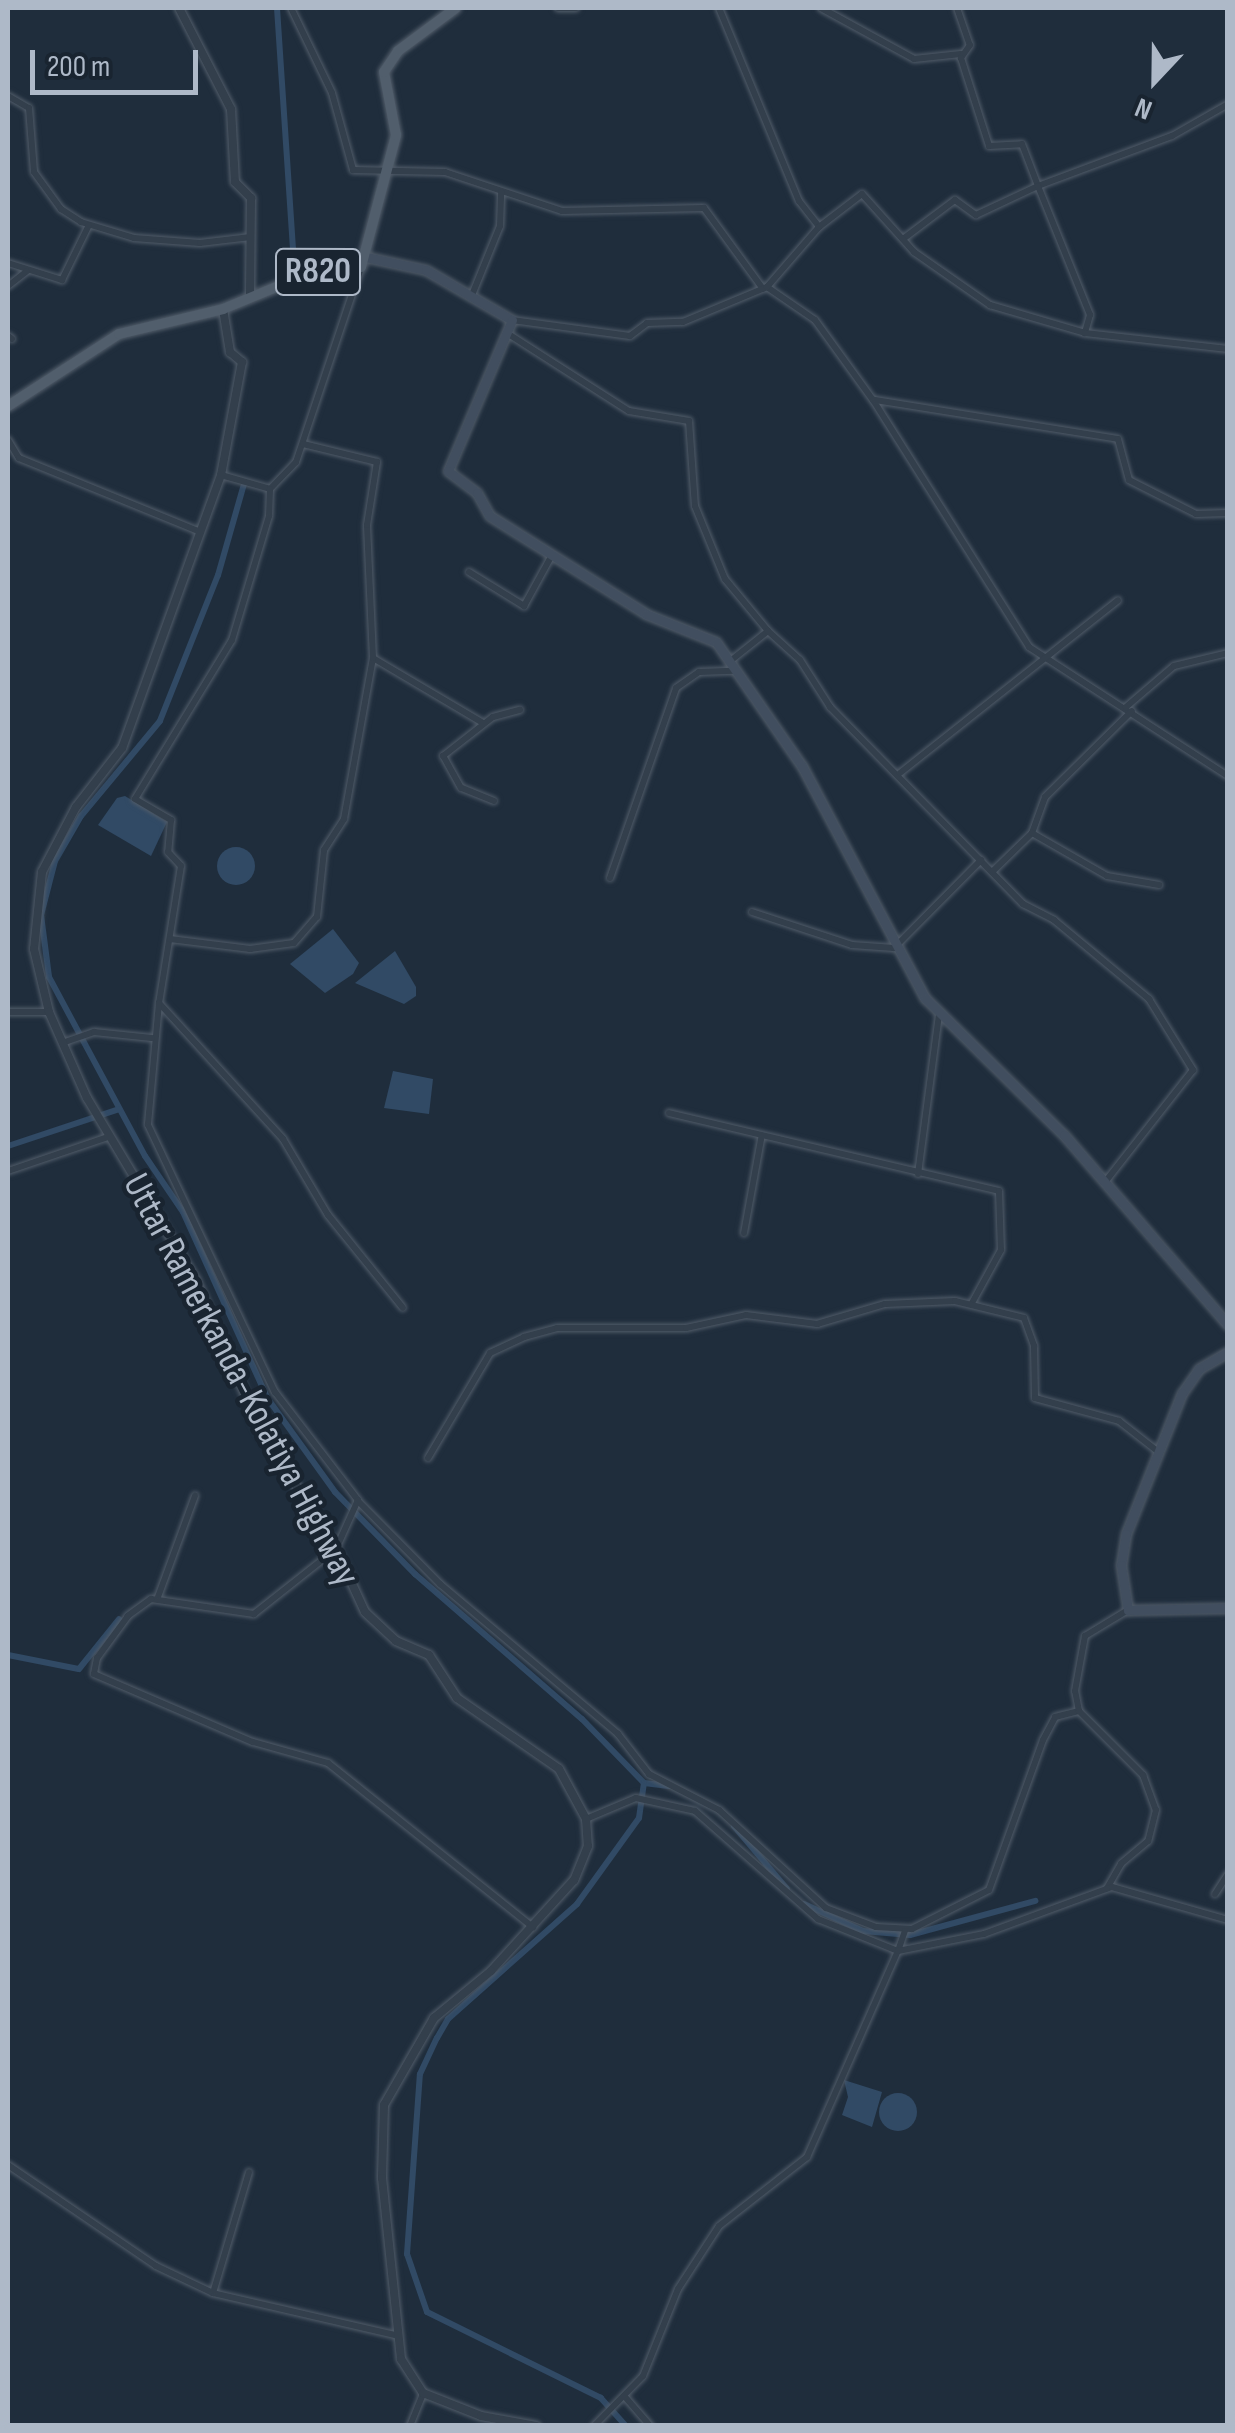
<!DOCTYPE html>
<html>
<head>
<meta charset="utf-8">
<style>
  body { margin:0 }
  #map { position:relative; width:1235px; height:2433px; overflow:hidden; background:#1f2d3c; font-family:"Sofia Sans Condensed",sans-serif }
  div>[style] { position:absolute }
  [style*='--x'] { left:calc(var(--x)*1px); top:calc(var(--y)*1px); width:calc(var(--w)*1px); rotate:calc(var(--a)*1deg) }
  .water>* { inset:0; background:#314a65 }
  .round { border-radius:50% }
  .canal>* { height:6px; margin:-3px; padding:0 3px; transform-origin:3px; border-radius:3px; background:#314a65 }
  .roads { filter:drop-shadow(0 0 2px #515c69) drop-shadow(0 0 2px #515c69) }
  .minor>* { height:6px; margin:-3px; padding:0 3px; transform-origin:3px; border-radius:3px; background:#333f4c }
  .tertiary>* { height:8px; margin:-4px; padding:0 4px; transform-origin:4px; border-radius:4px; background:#333f4c }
  .secondary>* { height:9px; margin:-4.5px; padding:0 4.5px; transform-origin:4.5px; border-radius:4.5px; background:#414e5f }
  .primary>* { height:10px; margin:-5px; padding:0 5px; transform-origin:5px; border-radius:5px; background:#515e6c }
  span { translate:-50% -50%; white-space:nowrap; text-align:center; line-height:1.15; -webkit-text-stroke:9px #192430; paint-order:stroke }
  .shield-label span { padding:2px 8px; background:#192430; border:2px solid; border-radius:8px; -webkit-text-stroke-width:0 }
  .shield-label { font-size:35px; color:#aeb9c8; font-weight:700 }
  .street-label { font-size:38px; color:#aeb9c8 }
  .frame { position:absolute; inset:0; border:10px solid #aeb9c8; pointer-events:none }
  .north { position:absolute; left:1105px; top:30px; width:100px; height:100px; -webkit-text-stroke:8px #192430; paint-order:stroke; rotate:202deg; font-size:28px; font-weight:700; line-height:40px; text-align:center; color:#aeb9c8 }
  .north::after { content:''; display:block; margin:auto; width:35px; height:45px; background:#aeb9c8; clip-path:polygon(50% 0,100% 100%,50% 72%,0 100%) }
  .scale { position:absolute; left:30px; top:50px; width:168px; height:45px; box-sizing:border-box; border:5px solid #aeb9c8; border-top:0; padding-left:12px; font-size:30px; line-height:35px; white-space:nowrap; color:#aeb9c8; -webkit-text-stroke:8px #192430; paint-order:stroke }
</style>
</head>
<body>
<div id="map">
  <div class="water">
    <div style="clip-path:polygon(125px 796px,167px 822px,151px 856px,98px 825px,117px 798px)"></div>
    <div class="round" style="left:217px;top:847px;width:38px;height:38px"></div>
    <div style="clip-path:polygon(333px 929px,359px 963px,353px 974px,325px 993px,290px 964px)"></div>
    <div style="clip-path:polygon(395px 951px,416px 987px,416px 996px,404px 1004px,355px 983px)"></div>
    <div style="clip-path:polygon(393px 1071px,433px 1079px,429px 1114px,384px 1108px)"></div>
    <div style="clip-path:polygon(844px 2080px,882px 2092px,872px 2127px,842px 2115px,848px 2097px)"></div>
    <div class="round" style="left:879px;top:2093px;width:38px;height:38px"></div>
  </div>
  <div class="canal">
    <div style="--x:277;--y:8;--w:243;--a:86.2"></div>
    <div style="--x:244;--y:484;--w:95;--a:105.9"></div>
    <div style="--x:218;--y:575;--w:157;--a:111.7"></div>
    <div style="--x:160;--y:721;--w:124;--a:129.7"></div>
    <div style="--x:81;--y:816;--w:52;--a:120"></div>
    <div style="--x:55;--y:861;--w:56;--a:104.5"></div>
    <div style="--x:41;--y:915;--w:63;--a:82.6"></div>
    <div style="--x:49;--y:977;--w:203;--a:61.8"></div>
    <div style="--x:145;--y:1156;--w:68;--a:55.8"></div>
    <div style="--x:183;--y:1212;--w:205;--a:65.6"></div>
    <div style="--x:268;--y:1399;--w:115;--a:54.2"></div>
    <div style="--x:335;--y:1492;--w:115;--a:45.7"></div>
    <div style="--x:415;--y:1574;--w:221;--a:41"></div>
    <div style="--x:582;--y:1719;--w:89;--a:45.9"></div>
    <div style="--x:644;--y:1783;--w:25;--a:7"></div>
    <div style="--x:8;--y:1146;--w:117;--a:-18.4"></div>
    <div style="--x:8;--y:1655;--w:72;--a:11.2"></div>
    <div style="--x:79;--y:1669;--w:64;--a:-51.3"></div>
    <div style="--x:734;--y:1826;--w:82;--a:49.9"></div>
    <div style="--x:804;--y:1904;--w:65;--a:24.6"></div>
    <div style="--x:863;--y:1931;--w:47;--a:4.9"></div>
    <div style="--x:910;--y:1935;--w:130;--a:-15.2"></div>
    <div style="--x:626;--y:2426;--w:38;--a:-132"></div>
    <div style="--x:601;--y:2398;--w:194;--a:-153.7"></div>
    <div style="--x:427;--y:2312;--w:61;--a:-109"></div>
    <div style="--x:407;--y:2254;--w:180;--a:-85.9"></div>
    <div style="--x:420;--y:2074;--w:40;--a:-65"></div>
    <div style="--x:437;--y:2038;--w:22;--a:-60"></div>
    <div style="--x:448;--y:2019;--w:173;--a:-41.7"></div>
    <div style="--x:577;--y:1904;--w:106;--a:-54.2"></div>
    <div style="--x:639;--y:1818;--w:35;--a:-82"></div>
  </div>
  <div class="roads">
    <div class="minor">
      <div style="--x:291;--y:8;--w:94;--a:64.2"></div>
      <div style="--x:332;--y:93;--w:80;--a:74.7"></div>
      <div style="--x:353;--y:170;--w:92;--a:1.2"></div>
      <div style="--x:445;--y:172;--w:123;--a:18.4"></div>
      <div style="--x:562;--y:211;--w:142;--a:-1.2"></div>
      <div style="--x:704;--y:208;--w:100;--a:53.9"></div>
      <div style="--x:558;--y:8;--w:18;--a:0"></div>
      <div style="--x:719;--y:8;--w:209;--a:67.5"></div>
      <div style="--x:799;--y:201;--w:33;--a:52"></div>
      <div style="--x:821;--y:8;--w:106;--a:28.7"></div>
      <div style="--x:914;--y:59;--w:47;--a:-6.1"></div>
      <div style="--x:957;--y:8;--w:39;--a:71"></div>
      <div style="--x:970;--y:45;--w:16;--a:125"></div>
      <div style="--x:961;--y:58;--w:92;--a:72.3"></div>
      <div style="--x:989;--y:146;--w:33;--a:-3"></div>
      <div style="--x:1022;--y:144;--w:45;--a:69.1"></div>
      <div style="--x:1038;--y:186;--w:143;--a:-20.5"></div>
      <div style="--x:1172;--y:136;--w:64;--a:-29.7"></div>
      <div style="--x:8;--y:96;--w:24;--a:30"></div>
      <div style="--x:29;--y:108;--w:64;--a:85.5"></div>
      <div style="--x:34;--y:172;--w:46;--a:53.9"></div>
      <div style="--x:61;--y:209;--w:24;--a:33"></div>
      <div style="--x:81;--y:222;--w:55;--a:16.8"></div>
      <div style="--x:134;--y:238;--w:66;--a:4.3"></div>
      <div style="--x:200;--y:243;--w:51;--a:-6.7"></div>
      <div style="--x:903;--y:239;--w:65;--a:-36.9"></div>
      <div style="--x:955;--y:200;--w:26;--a:36"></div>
      <div style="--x:976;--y:215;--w:68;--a:-25.1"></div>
      <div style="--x:1038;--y:186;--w:139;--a:68"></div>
      <div style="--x:1090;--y:315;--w:19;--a:106"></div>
      <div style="--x:8;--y:263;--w:57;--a:17.5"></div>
      <div style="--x:62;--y:280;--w:61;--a:-63.9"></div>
      <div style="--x:8;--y:286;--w:24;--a:-38"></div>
      <div style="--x:767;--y:287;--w:58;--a:34.5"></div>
      <div style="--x:815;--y:320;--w:99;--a:54.1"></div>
      <div style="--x:873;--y:400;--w:292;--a:57.7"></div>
      <div style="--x:1029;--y:647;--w:237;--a:33"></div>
      <div style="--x:472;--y:295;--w:74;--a:-67.9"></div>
      <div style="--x:500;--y:226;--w:34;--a:-88"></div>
      <div style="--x:512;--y:320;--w:119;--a:7.7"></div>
      <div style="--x:630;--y:336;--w:21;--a:-37"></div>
      <div style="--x:647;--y:323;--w:36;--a:-2"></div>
      <div style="--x:683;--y:322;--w:91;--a:-22.6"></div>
      <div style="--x:767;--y:287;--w:79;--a:-49.1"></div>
      <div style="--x:819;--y:227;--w:54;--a:-37.5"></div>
      <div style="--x:862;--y:194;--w:78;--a:48.1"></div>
      <div style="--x:914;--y:252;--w:93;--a:34.9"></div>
      <div style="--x:990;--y:305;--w:99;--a:16.4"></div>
      <div style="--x:1085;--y:333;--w:144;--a:6.4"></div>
      <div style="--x:510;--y:335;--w:141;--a:32.6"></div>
      <div style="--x:629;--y:411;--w:61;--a:9.5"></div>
      <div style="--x:689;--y:421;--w:85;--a:86"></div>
      <div style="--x:695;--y:506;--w:79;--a:67.7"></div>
      <div style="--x:725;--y:579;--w:67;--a:50.4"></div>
      <div style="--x:8;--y:336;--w:5;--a:37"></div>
      <div style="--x:875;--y:400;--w:246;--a:9.1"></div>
      <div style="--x:1118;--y:439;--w:42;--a:75"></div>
      <div style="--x:1129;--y:480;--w:75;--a:26.9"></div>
      <div style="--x:1196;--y:514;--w:32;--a:-2"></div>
      <div style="--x:8;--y:440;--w:21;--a:59"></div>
      <div style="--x:19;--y:458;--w:196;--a:22.2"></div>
      <div style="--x:221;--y:475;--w:51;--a:15.9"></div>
      <div style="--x:270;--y:489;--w:37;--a:-46"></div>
      <div style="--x:296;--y:462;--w:205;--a:-71.5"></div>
      <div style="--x:270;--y:489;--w:27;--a:92"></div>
      <div style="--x:269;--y:516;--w:129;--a:106.6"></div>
      <div style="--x:232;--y:640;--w:186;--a:121.4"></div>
      <div style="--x:135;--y:799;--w:42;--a:30.3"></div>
      <div style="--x:171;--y:820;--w:32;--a:95"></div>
      <div style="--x:168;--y:852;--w:19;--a:47"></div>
      <div style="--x:181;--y:866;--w:139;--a:99.1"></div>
      <div style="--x:159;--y:1003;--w:184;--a:47.6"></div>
      <div style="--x:283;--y:1139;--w:88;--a:59.4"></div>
      <div style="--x:328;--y:1215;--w:119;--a:51.1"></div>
      <div style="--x:469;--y:572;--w:65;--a:31.7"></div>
      <div style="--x:524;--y:606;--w:58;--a:-61.2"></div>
      <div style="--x:373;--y:658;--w:128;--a:30.6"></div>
      <div style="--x:729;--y:662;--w:50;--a:-38.5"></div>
      <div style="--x:768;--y:631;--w:43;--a:42.2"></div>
      <div style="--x:800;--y:660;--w:56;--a:57.4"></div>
      <div style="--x:830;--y:707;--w:276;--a:45.6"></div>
      <div style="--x:1023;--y:904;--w:35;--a:27"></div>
      <div style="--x:1054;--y:920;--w:124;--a:39.7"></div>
      <div style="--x:1149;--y:999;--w:84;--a:58.2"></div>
      <div style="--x:1193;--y:1070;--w:141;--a:128.1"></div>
      <div style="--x:1126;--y:707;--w:63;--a:-40.5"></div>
      <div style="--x:1174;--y:666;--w:56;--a:-13.5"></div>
      <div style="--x:900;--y:773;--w:278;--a:-38.4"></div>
      <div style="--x:494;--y:801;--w:35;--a:-158"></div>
      <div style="--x:461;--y:788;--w:37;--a:-119"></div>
      <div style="--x:443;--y:756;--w:63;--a:-38"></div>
      <div style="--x:493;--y:717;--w:28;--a:-15"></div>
      <div style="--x:1032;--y:833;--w:38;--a:-70"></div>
      <div style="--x:1045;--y:797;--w:122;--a:-44.7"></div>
      <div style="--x:993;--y:871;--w:54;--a:-44.3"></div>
      <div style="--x:1032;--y:833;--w:86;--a:29.8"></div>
      <div style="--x:1107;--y:876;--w:53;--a:9.8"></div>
      <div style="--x:610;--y:878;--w:201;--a:-70.8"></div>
      <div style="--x:676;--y:688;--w:28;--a:-35"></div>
      <div style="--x:699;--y:672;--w:34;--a:-2"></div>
      <div style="--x:752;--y:912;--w:105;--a:18.3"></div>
      <div style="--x:852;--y:945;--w:42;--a:4.1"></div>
      <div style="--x:894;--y:948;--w:124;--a:-45.3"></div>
      <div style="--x:170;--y:939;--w:81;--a:7.1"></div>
      <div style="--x:250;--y:949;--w:44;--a:-7.8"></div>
      <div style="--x:294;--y:943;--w:35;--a:-49"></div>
      <div style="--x:317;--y:917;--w:67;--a:-84"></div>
      <div style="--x:324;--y:850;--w:37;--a:-57"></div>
      <div style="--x:344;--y:819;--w:164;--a:-79.8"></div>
      <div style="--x:373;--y:658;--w:133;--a:-92.6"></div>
      <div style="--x:367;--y:525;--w:64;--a:-81"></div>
      <div style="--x:377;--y:462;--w:76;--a:-166.3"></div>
      <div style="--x:159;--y:1003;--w:122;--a:95.2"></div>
      <div style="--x:148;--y:1125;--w:296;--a:64.6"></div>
      <div style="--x:275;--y:1392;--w:136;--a:52.5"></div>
      <div style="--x:358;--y:1500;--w:54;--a:114.2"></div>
      <div style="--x:336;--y:1549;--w:105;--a:141.6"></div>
      <div style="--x:254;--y:1614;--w:104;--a:-171.7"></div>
      <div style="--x:151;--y:1599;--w:29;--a:144"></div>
      <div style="--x:128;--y:1616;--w:52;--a:126.4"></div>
      <div style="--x:97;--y:1658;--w:16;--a:101"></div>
      <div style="--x:94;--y:1674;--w:173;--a:23.2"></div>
      <div style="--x:253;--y:1742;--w:78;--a:15.6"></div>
      <div style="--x:328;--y:1763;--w:263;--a:38.7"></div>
      <div style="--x:8;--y:1012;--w:41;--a:0"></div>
      <div style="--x:65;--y:1042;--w:31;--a:-19"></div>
      <div style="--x:94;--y:1032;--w:58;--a:5.9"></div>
      <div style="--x:669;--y:1113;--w:339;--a:13.3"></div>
      <div style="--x:999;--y:1191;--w:59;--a:88.1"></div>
      <div style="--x:1001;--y:1250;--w:60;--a:118.7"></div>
      <div style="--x:8;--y:1171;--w:106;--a:-18.8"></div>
      <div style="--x:918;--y:1174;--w:160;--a:-82.5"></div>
      <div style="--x:744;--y:1233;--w:96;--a:-79.7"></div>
      <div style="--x:428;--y:1458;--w:122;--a:-59.4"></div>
      <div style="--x:490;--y:1353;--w:38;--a:-25"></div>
      <div style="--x:524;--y:1337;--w:34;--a:-15"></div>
      <div style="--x:557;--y:1328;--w:129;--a:0"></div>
      <div style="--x:686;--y:1328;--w:61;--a:-12.2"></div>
      <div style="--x:746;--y:1315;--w:72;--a:7.2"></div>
      <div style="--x:817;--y:1324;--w:71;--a:-16.4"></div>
      <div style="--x:885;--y:1304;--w:70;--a:-2.5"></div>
      <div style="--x:955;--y:1301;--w:71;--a:13.8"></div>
      <div style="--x:1024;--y:1318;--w:30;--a:70"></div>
      <div style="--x:1034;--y:1346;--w:52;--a:88.9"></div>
      <div style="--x:1035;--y:1398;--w:87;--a:15.3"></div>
      <div style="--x:1119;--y:1421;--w:47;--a:38.1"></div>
      <div style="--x:358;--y:1501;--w:117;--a:45.3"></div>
      <div style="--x:440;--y:1584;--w:233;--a:40.1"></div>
      <div style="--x:618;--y:1734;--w:51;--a:52.2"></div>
      <div style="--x:649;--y:1774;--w:79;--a:27.2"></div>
      <div style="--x:719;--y:1810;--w:145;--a:42.5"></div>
      <div style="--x:826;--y:1908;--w:53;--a:20.8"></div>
      <div style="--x:876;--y:1927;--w:36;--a:3"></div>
      <div style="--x:912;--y:1929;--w:86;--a:-26.9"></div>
      <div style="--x:989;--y:1890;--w:159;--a:-70.2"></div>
      <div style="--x:1043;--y:1740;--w:26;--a:-62"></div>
      <div style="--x:1055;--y:1717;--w:25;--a:-14"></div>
      <div style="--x:1079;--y:1711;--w:20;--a:-101"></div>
      <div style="--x:1075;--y:1691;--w:56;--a:-79.7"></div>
      <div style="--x:1085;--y:1636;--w:50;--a:-31.2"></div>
      <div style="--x:158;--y:1597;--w:108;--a:-69.9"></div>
      <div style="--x:1079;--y:1711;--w:91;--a:45"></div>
      <div style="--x:1143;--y:1775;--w:37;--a:70"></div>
      <div style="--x:1156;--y:1810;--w:32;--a:104"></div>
      <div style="--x:1148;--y:1841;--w:35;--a:140"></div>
      <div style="--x:1121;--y:1864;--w:28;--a:120"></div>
      <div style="--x:586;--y:1819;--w:54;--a:-22.8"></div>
      <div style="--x:636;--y:1798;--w:60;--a:12.4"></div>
      <div style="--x:695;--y:1811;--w:164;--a:41.3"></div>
      <div style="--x:818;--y:1919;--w:86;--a:21.8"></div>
      <div style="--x:898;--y:1951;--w:21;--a:-71"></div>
      <div style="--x:1215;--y:1894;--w:24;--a:-57"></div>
      <div style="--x:8;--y:2165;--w:179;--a:34.3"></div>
      <div style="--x:156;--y:2266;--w:63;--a:25.3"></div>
      <div style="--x:213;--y:2293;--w:187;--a:13"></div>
      <div style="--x:213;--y:2293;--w:126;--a:-73.4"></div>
      <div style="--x:626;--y:2398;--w:37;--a:49"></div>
      <div style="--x:410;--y:2426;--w:35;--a:-68"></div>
      <div style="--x:594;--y:2426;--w:70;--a:-45.6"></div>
      <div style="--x:643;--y:2376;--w:94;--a:-68.1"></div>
      <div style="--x:678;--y:2289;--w:75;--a:-56.9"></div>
      <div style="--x:719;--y:2226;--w:112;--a:-38.1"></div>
      <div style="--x:807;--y:2157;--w:225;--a:-66.2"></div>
      <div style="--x:898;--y:1951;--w:88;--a:-11.2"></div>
      <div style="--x:984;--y:1934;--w:136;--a:-20.2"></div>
      <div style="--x:1112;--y:1887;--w:121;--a:15.9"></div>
    </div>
    <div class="tertiary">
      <div style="--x:179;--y:8;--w:114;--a:62.8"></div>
      <div style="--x:231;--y:109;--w:73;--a:86.9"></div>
      <div style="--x:235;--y:182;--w:23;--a:45"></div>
      <div style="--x:251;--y:198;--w:97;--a:90.6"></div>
      <div style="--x:223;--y:309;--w:44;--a:80.8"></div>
      <div style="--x:230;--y:352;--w:16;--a:40"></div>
      <div style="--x:242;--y:362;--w:115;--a:100.5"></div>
      <div style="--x:221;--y:475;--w:290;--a:109.9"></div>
      <div style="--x:122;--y:748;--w:75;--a:127.9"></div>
      <div style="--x:76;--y:807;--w:73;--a:117.6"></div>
      <div style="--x:42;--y:872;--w:77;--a:95.9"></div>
      <div style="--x:34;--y:949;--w:65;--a:76.6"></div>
      <div style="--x:49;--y:1012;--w:94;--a:66.2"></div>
      <div style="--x:87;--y:1098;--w:212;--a:59.1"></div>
      <div style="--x:196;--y:1280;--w:158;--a:66.8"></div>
      <div style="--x:258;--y:1425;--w:146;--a:57.8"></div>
      <div style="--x:336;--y:1549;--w:69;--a:65.3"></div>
      <div style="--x:365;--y:1612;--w:42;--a:43.1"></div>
      <div style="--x:396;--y:1641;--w:36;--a:23"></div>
      <div style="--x:429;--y:1655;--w:51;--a:56.9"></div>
      <div style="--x:457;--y:1698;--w:124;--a:34.8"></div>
      <div style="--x:559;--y:1769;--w:57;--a:61.6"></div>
      <div style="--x:586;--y:1819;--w:27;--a:86"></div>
      <div style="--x:588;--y:1846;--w:37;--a:112"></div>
      <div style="--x:574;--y:1880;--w:123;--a:132.4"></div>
      <div style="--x:491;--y:1971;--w:74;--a:140.5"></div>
      <div style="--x:434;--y:2018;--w:100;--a:119.9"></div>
      <div style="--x:384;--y:2105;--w:73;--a:91.6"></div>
      <div style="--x:382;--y:2178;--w:182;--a:84"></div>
      <div style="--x:401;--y:2359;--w:40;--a:57.1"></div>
      <div style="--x:423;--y:2393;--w:62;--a:21.6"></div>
      <div style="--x:481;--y:2416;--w:56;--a:10.3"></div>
    </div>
    <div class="secondary">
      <div style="--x:366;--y:257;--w:61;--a:12.2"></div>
      <div style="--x:426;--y:270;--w:99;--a:30.2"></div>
      <div style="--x:512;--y:320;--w:164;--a:113"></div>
      <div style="--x:448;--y:471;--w:36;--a:37"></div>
      <div style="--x:477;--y:493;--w:26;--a:61"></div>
      <div style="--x:490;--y:516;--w:184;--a:32.1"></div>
      <div style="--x:646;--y:614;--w:75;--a:21.8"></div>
      <div style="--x:716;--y:642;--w:151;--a:55.3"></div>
      <div style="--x:802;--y:766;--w:263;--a:62.1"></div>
      <div style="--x:925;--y:998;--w:195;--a:44.6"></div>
      <div style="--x:1064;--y:1135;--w:251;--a:49.2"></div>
      <div style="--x:1228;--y:1352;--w:34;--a:150"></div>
      <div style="--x:1199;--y:1369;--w:29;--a:125"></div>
      <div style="--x:1182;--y:1393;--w:152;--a:111.7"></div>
      <div style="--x:1126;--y:1534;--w:31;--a:99"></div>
      <div style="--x:1121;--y:1565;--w:46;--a:81.2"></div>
      <div style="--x:1128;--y:1610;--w:100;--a:-1.1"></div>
    </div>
    <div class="primary">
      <div style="--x:8;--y:406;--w:132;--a:-33"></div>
      <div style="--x:119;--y:334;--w:107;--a:-13.5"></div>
      <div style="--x:223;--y:309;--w:94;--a:-22.5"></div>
      <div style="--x:310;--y:273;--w:51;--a:-6.7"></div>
      <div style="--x:361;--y:267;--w:137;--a:-75.1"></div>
      <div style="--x:396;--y:135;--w:64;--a:-100.8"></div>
      <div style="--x:384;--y:72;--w:25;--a:-56"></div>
      <div style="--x:398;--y:51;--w:72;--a:-36.6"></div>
    </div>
  </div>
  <div class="shield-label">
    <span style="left:318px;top:272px">R820</span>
  </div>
  <div class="street-label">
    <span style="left:241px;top:1380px;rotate:62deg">Uttar Ramerkanda-Kolatiya Highway</span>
  </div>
  <div class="frame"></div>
  <div class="north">N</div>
  <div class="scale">200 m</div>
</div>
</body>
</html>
